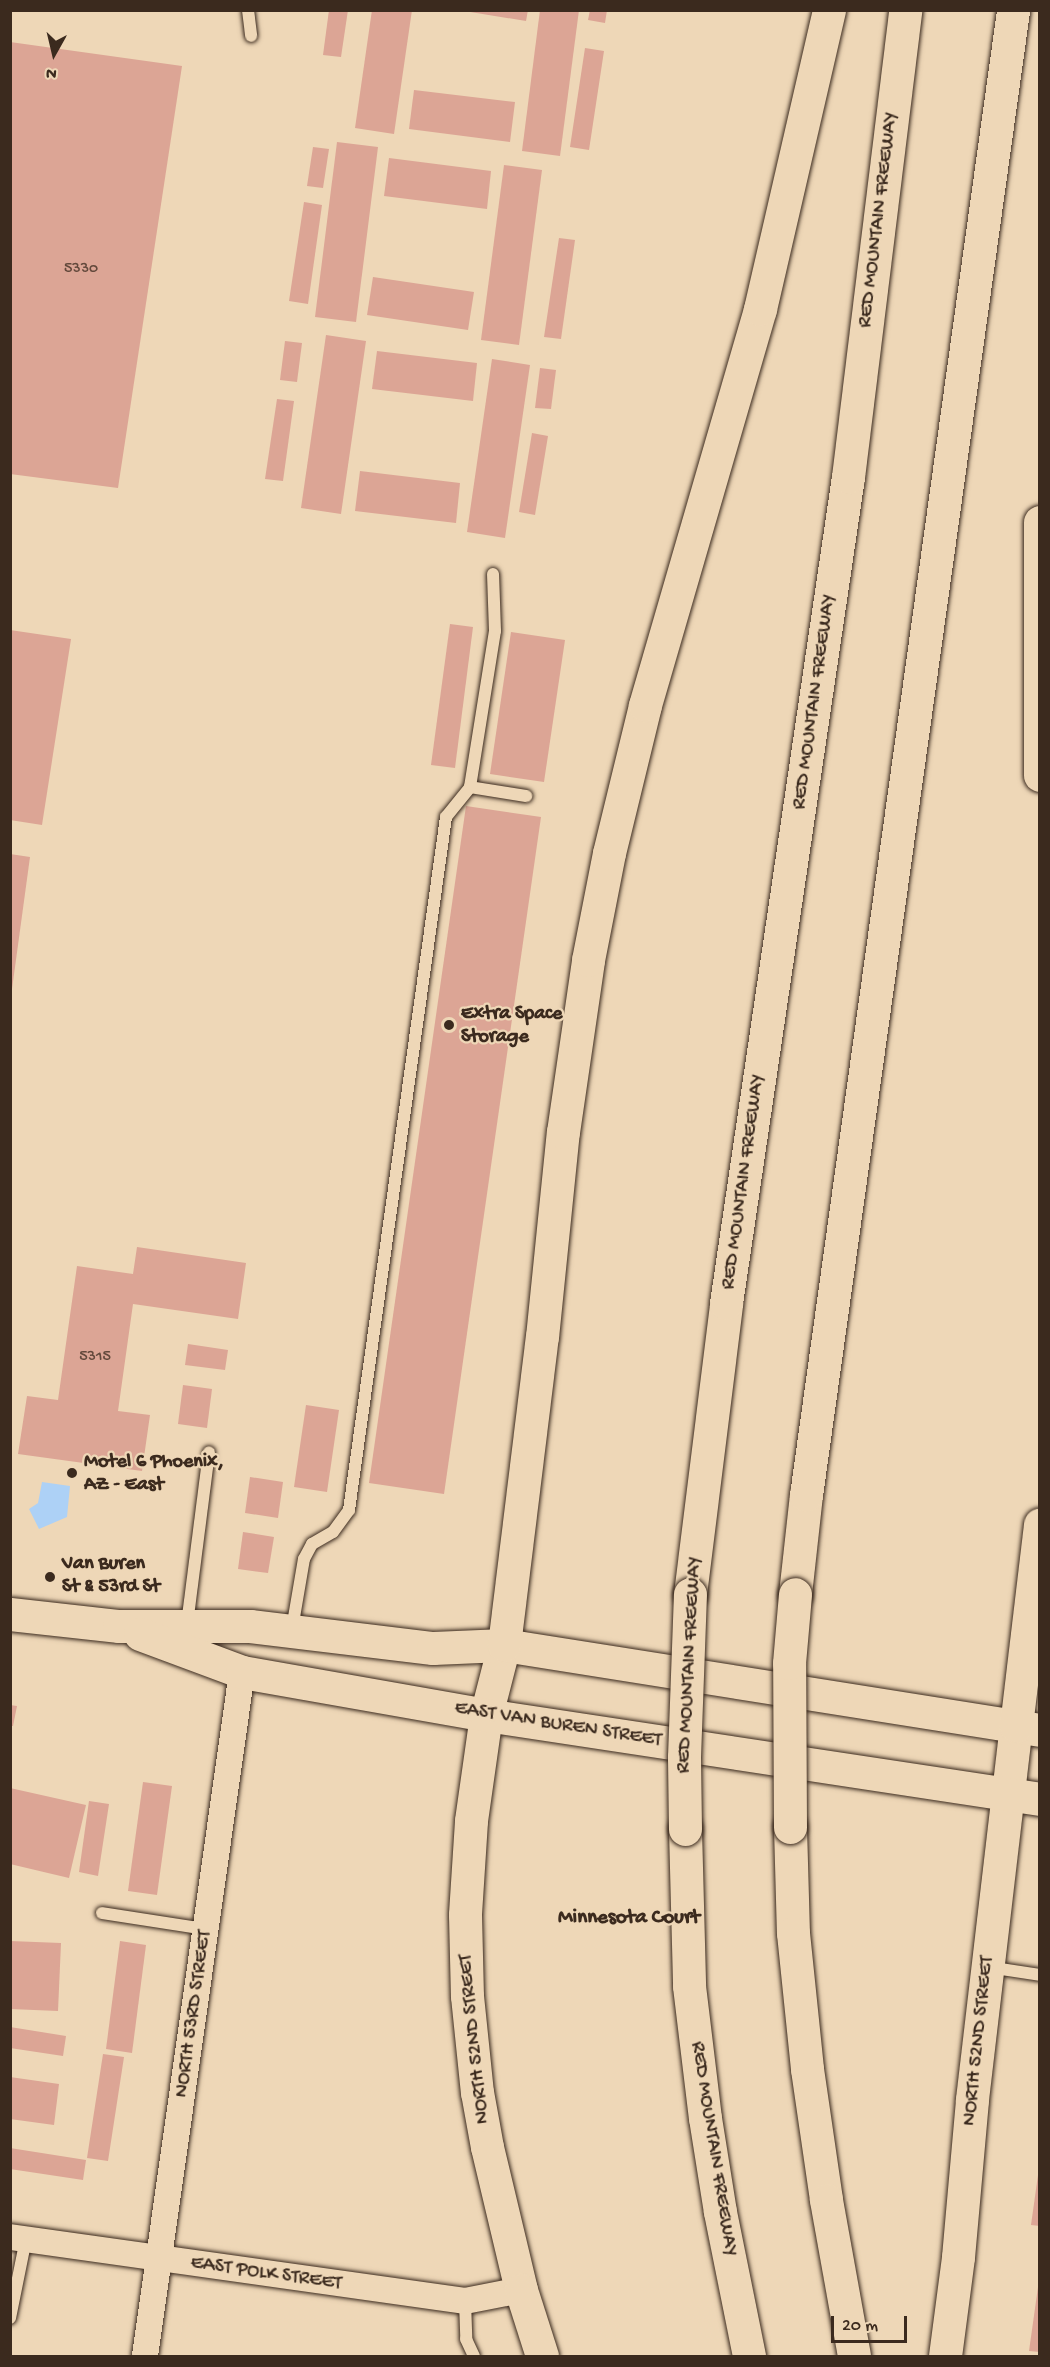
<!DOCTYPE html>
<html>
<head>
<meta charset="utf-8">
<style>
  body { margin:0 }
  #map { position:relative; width:1050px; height:2367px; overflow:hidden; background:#eed7b7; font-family:"Gochi Hand",sans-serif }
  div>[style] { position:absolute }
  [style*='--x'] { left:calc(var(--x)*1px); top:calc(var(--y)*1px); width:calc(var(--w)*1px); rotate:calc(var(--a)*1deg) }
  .water>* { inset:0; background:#add1f6 }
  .building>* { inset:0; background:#dca595 }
  .roads { filter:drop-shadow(0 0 2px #3b2a1e) drop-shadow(0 0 2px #3b2a1e) }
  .service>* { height:12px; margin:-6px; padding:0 6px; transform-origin:6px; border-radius:6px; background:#eed7b7 }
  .minor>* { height:26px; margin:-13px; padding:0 13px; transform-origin:13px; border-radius:13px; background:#eed7b7 }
  .secondary>* { height:33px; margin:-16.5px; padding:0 16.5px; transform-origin:16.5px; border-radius:16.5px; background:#eed7b7 }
  .primary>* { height:33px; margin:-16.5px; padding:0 16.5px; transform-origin:16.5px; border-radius:16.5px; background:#eed7b7 }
  .motorway>* { height:33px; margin:-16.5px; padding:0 16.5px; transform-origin:16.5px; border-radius:16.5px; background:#eed7b7 }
  .bridges { filter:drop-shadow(0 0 2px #3b2a1e) drop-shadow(0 0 2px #3b2a1e) }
  .motorway-bridge>* { height:33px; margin:-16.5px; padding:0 16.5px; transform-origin:16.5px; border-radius:16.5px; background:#eed7b7 }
  .dots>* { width:16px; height:16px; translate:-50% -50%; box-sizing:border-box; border:3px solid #eed7b7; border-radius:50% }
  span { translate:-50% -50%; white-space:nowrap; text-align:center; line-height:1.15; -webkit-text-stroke:4.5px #eed7b7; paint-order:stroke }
  .number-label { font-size:16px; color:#63493c }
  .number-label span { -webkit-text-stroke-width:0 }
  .street-label { font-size:20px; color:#3b2a1e }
  .poi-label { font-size:20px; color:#3b2a1e; font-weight:700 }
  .left { translate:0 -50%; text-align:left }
  .neighbourhood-label { font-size:21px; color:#3b2a1e; font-weight:700 }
  .frame { position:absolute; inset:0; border:12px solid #3b2a1e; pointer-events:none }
  .north { position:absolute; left:24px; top:24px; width:60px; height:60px; -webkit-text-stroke:4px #eed7b7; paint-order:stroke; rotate:188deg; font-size:16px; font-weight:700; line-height:24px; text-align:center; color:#3b2a1e }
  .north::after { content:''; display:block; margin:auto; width:21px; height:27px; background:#3b2a1e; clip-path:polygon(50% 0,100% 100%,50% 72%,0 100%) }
  .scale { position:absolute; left:831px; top:2316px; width:76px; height:27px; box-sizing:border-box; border:3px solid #3b2a1e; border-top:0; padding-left:8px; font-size:18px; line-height:21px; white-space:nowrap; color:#3b2a1e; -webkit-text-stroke:4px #eed7b7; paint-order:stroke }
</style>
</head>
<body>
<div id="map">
  <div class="water">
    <div style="clip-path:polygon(42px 1482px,70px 1486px,67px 1517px,39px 1529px,29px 1509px,38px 1503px)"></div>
  </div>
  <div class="building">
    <div style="clip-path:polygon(329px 10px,348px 10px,341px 57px,323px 55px)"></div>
    <div style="clip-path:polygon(372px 10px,412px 10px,394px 134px,355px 128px)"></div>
    <div style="clip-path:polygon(458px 10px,528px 10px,526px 21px)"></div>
    <div style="clip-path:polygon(540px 10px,579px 10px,560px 156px,522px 151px)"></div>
    <div style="clip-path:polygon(590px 10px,607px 10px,605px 23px,588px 20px)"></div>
    <div style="clip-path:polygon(10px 42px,182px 66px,118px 488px,10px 474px)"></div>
    <div style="clip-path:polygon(585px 48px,604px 51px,589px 150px,570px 147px)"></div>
    <div style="clip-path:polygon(414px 90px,515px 102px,510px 142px,409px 129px)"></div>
    <div style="clip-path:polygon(337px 142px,378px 147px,356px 322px,315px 317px)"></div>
    <div style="clip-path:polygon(313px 147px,329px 149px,323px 188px,307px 186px)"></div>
    <div style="clip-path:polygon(389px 158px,491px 171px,487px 209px,384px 196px)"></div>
    <div style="clip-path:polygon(504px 165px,542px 170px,519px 345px,481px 340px)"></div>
    <div style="clip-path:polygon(304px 202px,322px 205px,308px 304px,289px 301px)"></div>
    <div style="clip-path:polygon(559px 238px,575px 240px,561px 339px,544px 337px)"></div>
    <div style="clip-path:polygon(373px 277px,474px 292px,468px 330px,367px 315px)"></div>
    <div style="clip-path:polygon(326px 335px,366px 341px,341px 514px,301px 508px)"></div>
    <div style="clip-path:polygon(285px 341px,302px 343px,297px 382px,280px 380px)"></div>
    <div style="clip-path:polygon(377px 351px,477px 363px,473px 401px,372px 389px)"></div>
    <div style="clip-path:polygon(492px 359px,530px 365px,505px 538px,467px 532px)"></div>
    <div style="clip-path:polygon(540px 368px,556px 370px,551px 409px,535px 408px)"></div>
    <div style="clip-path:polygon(277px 399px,294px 401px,283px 481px,265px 479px)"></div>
    <div style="clip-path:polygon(532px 433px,548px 436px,535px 515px,519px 512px)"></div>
    <div style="clip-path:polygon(360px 471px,460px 483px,456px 523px,355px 511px)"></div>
    <div style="clip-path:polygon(450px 624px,473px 627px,455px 768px,431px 765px)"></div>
    <div style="clip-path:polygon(10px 630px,71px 639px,42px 825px,10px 820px)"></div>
    <div style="clip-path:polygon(511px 632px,565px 640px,544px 782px,490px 774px)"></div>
    <div style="clip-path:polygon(466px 806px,541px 817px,444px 1494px,369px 1483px)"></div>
    <div style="clip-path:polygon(10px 854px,30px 857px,12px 989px,10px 989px)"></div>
    <div style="clip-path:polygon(137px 1247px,246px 1263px,238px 1319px,133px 1304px,118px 1411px,150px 1415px,142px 1471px,18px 1454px,27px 1396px,58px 1400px,77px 1266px,133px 1274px)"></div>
    <div style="clip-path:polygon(188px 1344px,228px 1350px,225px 1370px,185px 1365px)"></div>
    <div style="clip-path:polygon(183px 1385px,212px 1389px,207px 1428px,178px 1424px)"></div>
    <div style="clip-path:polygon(306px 1405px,339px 1410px,327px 1492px,294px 1487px)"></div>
    <div style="clip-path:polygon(250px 1477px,283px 1482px,278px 1518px,245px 1513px)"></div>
    <div style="clip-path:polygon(243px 1532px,274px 1537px,268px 1573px,238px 1569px)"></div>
    <div style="clip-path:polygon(10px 1705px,17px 1706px,13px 1726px,10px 1726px)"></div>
    <div style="clip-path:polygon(143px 1782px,172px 1786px,157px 1895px,128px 1891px)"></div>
    <div style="clip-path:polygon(10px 1788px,86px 1805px,69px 1878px,10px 1864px)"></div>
    <div style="clip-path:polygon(89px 1801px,109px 1804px,98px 1876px,79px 1872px)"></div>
    <div style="clip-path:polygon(10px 1941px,61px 1943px,58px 2011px,10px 2009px)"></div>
    <div style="clip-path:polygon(120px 1941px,146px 1945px,132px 2053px,106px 2049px)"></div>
    <div style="clip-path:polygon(10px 2027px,66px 2036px,63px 2056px,10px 2048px)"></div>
    <div style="clip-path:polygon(103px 2054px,124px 2057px,108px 2161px,87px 2158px)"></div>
    <div style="clip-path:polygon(10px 2077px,59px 2084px,54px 2125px,10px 2119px)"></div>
    <div style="clip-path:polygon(10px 2148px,86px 2160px,83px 2180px,10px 2169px)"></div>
    <div style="clip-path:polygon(1038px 2175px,1040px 2175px,1040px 2226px,1031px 2225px)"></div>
    <div style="clip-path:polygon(1038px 2287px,1040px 2287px,1040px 2352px,1029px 2351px)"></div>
  </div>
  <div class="roads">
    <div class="service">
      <div style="--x:248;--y:10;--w:26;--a:83"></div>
      <div style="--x:470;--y:787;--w:57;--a:9.1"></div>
      <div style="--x:187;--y:1624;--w:173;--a:-82.7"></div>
      <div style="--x:292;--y:1629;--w:71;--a:-80.3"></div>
      <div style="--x:304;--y:1559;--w:17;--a:-62"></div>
      <div style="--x:312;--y:1544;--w:24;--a:-30"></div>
      <div style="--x:333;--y:1532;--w:27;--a:-54"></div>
      <div style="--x:349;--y:1510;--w:700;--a:-82.03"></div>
      <div style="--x:446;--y:817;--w:38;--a:-51"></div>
      <div style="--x:470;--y:787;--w:158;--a:-80.9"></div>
      <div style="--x:495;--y:631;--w:57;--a:-92"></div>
      <div style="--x:102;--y:1913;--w:104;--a:8.8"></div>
      <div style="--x:988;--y:1967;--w:53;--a:8.7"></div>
      <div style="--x:465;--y:2301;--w:38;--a:88"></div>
      <div style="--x:466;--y:2339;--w:19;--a:65"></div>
      <div style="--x:10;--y:2318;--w:81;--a:-78.6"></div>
    </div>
    <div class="minor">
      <div style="--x:10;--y:2237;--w:459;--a:8"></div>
      <div style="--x:465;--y:2301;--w:57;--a:-11.1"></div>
      <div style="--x:145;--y:2356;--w:691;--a:-81.93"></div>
    </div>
    <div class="secondary">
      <div style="--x:504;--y:1645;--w:72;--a:104.4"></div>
      <div style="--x:486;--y:1715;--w:107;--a:98.1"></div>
      <div style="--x:471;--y:1821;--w:94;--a:93.7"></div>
      <div style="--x:465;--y:1915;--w:81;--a:88.6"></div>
      <div style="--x:467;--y:1996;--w:97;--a:84.1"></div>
      <div style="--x:477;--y:2092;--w:56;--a:79.7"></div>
      <div style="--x:487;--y:2147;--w:147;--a:76.6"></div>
      <div style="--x:521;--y:2290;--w:69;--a:72.3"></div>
      <div style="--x:945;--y:2356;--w:100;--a:-82.5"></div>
      <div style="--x:958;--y:2257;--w:159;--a:-84.9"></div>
      <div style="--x:972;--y:2099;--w:376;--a:-83.3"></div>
    </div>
    <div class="primary">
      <div style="--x:10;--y:1614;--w:110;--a:6.3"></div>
      <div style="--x:119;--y:1626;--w:131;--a:0"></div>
      <div style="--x:250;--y:1626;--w:184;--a:6.9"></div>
      <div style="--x:433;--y:1648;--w:71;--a:-2.4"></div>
      <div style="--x:504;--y:1645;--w:543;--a:9.01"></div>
      <div style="--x:140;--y:1634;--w:109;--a:20.4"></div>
      <div style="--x:242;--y:1672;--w:248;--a:10"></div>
      <div style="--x:486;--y:1715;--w:560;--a:8.62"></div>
    </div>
    <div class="motorway">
      <div style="--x:1040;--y:522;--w:253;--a:90"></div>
      <div style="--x:690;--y:1594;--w:293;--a:-82.9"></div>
      <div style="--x:726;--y:1303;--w:835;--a:-81.6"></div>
      <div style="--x:848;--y:477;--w:470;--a:-83"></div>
      <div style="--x:795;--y:1594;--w:100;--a:-83.7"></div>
      <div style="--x:806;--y:1495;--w:1499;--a:-82.06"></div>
      <div style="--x:504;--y:1645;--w:310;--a:-83"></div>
      <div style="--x:542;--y:1337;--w:206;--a:-84.2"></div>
      <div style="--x:563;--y:1132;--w:174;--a:-81.7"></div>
      <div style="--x:588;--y:960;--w:109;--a:-78.9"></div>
      <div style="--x:609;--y:853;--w:152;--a:-76.3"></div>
      <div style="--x:645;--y:705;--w:412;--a:-73.8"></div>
      <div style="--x:760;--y:309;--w:307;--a:-77"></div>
      <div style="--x:1016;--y:1726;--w:203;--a:-83.2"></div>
      <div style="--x:790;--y:1827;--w:106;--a:88.4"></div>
      <div style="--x:793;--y:1933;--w:137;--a:84.1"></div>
      <div style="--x:807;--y:2069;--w:132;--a:81.7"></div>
      <div style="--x:826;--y:2200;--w:158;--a:79.8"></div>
      <div style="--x:685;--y:1829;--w:157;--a:88.5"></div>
      <div style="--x:689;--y:1986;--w:133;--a:83.1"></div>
      <div style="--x:705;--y:2118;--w:95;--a:80.9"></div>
      <div style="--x:720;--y:2212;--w:147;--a:78.6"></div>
    </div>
  </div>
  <div class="bridges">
    <div class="motorway-bridge">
      <div style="--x:790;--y:1827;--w:164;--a:-90.3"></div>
      <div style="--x:789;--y:1663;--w:69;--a:-85"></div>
      <div style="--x:685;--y:1829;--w:72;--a:-90.8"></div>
      <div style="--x:684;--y:1757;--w:163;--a:-87.9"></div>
    </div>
  </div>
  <div class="dots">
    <div style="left:449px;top:1025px;background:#3b2a1e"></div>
    <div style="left:72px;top:1473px;background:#3b2a1e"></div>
    <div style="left:50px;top:1577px;background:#3b2a1e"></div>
  </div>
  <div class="number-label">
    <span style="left:81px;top:270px">5330</span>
    <span style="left:95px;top:1358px">5315</span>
  </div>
  <div class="street-label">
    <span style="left:879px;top:220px;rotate:-83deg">RED MOUNTAIN FREEWAY</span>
    <span style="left:815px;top:702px;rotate:-82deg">RED MOUNTAIN FREEWAY</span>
    <span style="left:744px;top:1182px;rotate:-82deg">RED MOUNTAIN FREEWAY</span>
    <span style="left:690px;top:1665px;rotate:-87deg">RED MOUNTAIN FREEWAY</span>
    <span style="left:558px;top:1725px;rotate:9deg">EAST VAN BUREN STREET</span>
    <span style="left:194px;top:2014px;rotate:-82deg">NORTH 53RD STREET</span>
    <span style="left:475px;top:2039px;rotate:-96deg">NORTH 52ND STREET</span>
    <span style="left:979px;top:2041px;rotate:-84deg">NORTH 52ND STREET</span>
    <span style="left:713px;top:2149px;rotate:81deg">RED MOUNTAIN FREEWAY</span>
    <span style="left:266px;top:2274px;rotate:8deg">EAST POLK STREET</span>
  </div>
  <div class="poi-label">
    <span class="left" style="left:461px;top:1026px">Extra Space<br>Storage</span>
    <span class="left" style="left:84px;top:1474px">Motel 6 Phoenix,<br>AZ - East</span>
    <span class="left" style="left:62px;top:1576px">Van Buren<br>St &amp; 53rd St</span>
  </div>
  <div class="neighbourhood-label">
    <span style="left:629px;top:1919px">Minnesota Court</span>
  </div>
  <div class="frame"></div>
  <div class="north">N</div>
  <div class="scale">20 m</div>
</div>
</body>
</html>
